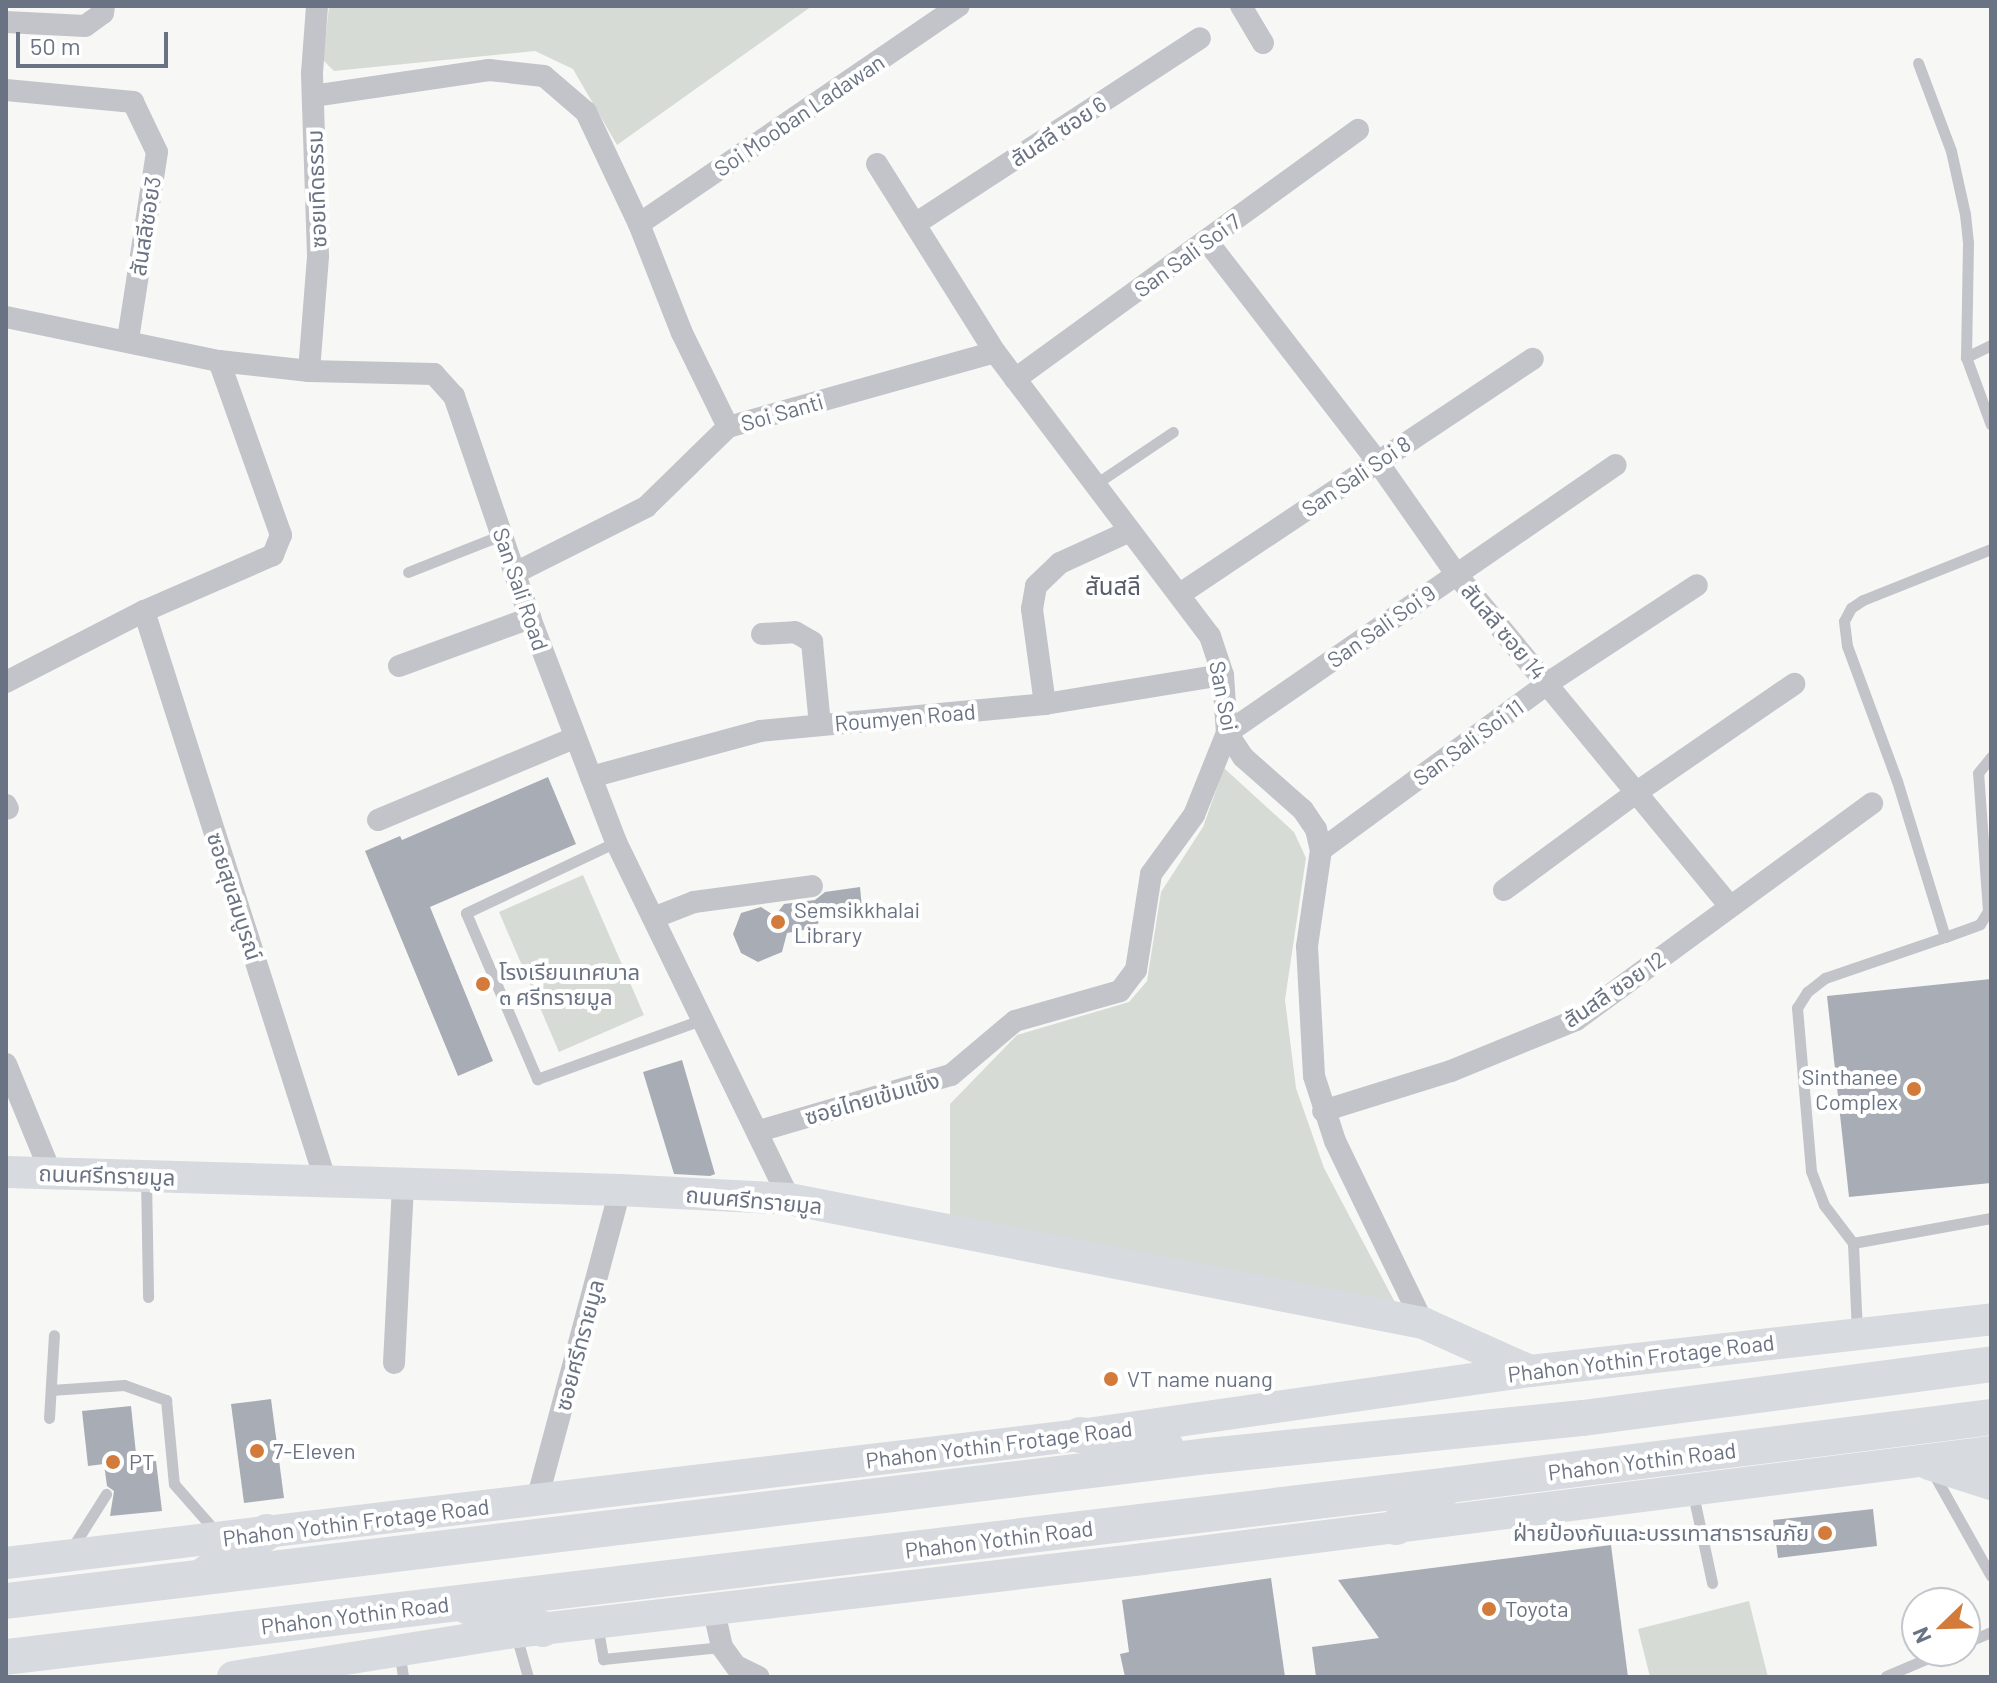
<!DOCTYPE html>
<html>
<head>
<meta charset="utf-8">
<style>
  body { margin:0 }
  #map { position:relative; width:1997px; height:1683px; overflow:hidden; background:#f7f8f5; font-family:Barlow,"Noto Sans Thai",sans-serif }
  div>[style] { position:absolute }
  [style*='--x'] { left:calc(var(--x)*1px); top:calc(var(--y)*1px); width:calc(var(--w)*1px); rotate:calc(var(--a)*1deg) }
  .green>* { inset:0; background:#d6dcd5 }
  .building>* { inset:0; background:#a8adb5 }
  .lane>* { height:11px; margin:-5.5px; padding:0 5.5px; transform-origin:5.5px; border-radius:5.5px; background:#c2c4c9 }
  .street>* { height:22px; margin:-11px; padding:0 11px; transform-origin:11px; border-radius:11px; background:#c2c4c9 }
  .secondary>* { height:32px; margin:-16px; padding:0 16px; transform-origin:16px; border-radius:16px; background:#d7dade }
  .primary>* { height:36px; margin:-18px; padding:0 18px; transform-origin:18px; border-radius:18px; background:#d7dade }
  .dots>* { width:22px; height:22px; translate:-50% -50%; box-sizing:border-box; border:4px solid #fff; border-radius:50% }
  span { translate:-50% -50%; white-space:nowrap; text-align:center; line-height:1.15; -webkit-text-stroke:8px #fff; paint-order:stroke }
  .street-label { font-size:22px; color:#6a7383 }
  .poi-label { font-size:22px; color:#6a7383 }
  .left { translate:0 -50%; text-align:left }
  .right { translate:-100% -50%; text-align:right }
  .neighbourhood-label { font-size:24px; color:#575e69 }
  .frame { position:absolute; inset:0; border:8px solid #6a7383; pointer-events:none }
  .north { position:absolute; left:1901px; top:1587px; width:80px; height:80px; box-sizing:border-box; background:#fff; border:2px solid #c3c7cd; border-radius:50%; rotate:247deg; font-size:22px; font-weight:700; line-height:32px; text-align:center; color:#6a7383 }
  .north::after { content:''; display:block; margin:auto; width:28px; height:36px; background:#d27b3b; clip-path:polygon(50% 0,100% 100%,50% 72%,0 100%) }
  .scale { position:absolute; left:16px; top:32px; width:152px; height:36px; box-sizing:border-box; border:4px solid #6a7383; border-top:0; padding-left:10px; font-size:24px; line-height:28px; white-space:nowrap; color:#6a7383; -webkit-text-stroke:6px #fff; paint-order:stroke }
</style>
</head>
<body>
<div id="map">
  <div class="green">
    <div style="clip-path:polygon(329px 6px,812px 6px,617px 145px,573px 69px,535px 51px,334px 71px,323px 60px)"></div>
    <div style="clip-path:polygon(1224px 768px,1294px 832px,1306px 858px,1285px 1000px,1296px 1088px,1324px 1168px,1398px 1308px,950px 1217px,950px 1104px,1017px 1035px,1129px 1002px,1147px 981px,1161px 892px,1203px 827px)"></div>
    <div style="clip-path:polygon(583px 875px,644px 1015px,559px 1052px,499px 912px)"></div>
    <div style="clip-path:polygon(1749px 1601px,1768px 1677px,1650px 1677px,1638px 1629px)"></div>
  </div>
  <div class="building">
    <div style="clip-path:polygon(548px 777px,576px 844px,430px 907px,493px 1061px,458px 1076px,365px 851px,400px 836px,402px 840px)"></div>
    <div style="clip-path:polygon(860px 887px,862px 908px,822px 917px,815px 928px,787px 933px,782px 952px,758px 962px,741px 953px,733px 934px,741px 913px,761px 907px,775px 916px,784px 904px,815px 900px,825px 892px)"></div>
    <div style="clip-path:polygon(1991px 979px,1991px 1183px,1849px 1197px,1827px 996px)"></div>
    <div style="clip-path:polygon(682px 1060px,715px 1174px,710px 1176px,674px 1174px,643px 1072px)"></div>
    <div style="clip-path:polygon(271px 1399px,284px 1498px,244px 1503px,231px 1404px)"></div>
    <div style="clip-path:polygon(131px 1406px,137px 1463px,156px 1461px,162px 1511px,110px 1516px,114px 1491px,107px 1486px,104px 1464px,88px 1466px,82px 1411px)"></div>
    <div style="clip-path:polygon(1873px 1509px,1877px 1546px,1778px 1558px,1773px 1520px)"></div>
    <div style="clip-path:polygon(1611px 1545px,1628px 1677px,1316px 1677px,1312px 1647px,1379px 1638px,1338px 1580px)"></div>
    <div style="clip-path:polygon(1271px 1578px,1285px 1677px,1125px 1677px,1120px 1654px,1129px 1652px,1122px 1600px)"></div>
  </div>
  <div class="lane">
    <div style="--x:1918;--y:63;--w:94;--a:69.4"></div>
    <div style="--x:1951;--y:151;--w:65;--a:77.5"></div>
    <div style="--x:1965;--y:214;--w:29;--a:84"></div>
    <div style="--x:1968;--y:243;--w:114;--a:91"></div>
    <div style="--x:1991;--y:345;--w:28;--a:154"></div>
    <div style="--x:1966;--y:357;--w:72;--a:69.8"></div>
    <div style="--x:1094;--y:485;--w:95;--a:-33.9"></div>
    <div style="--x:408;--y:572;--w:101;--a:-21.5"></div>
    <div style="--x:616;--y:842;--w:166;--a:154.7"></div>
    <div style="--x:466;--y:913;--w:181;--a:66.8"></div>
    <div style="--x:537;--y:1079;--w:174;--a:-19.8"></div>
    <div style="--x:1945;--y:937;--w:37;--a:-20"></div>
    <div style="--x:1980;--y:924;--w:15;--a:-58"></div>
    <div style="--x:1988;--y:911;--w:138;--a:-94.1"></div>
    <div style="--x:1978;--y:773;--w:21;--a:-51"></div>
    <div style="--x:146;--y:1178;--w:119;--a:89"></div>
    <div style="--x:1853;--y:1243;--w:140;--a:-10.3"></div>
    <div style="--x:1857;--y:1332;--w:89;--a:-92.6"></div>
    <div style="--x:1853;--y:1243;--w:48;--a:-127.3"></div>
    <div style="--x:1824;--y:1205;--w:36;--a:-111"></div>
    <div style="--x:1811;--y:1171;--w:164;--a:-94.9"></div>
    <div style="--x:1797;--y:1008;--w:19;--a:-58"></div>
    <div style="--x:1807;--y:992;--w:23;--a:-38"></div>
    <div style="--x:1825;--y:978;--w:127;--a:-18.9"></div>
    <div style="--x:1945;--y:937;--w:163;--a:-107.1"></div>
    <div style="--x:1897;--y:781;--w:144;--a:-110.3"></div>
    <div style="--x:1847;--y:646;--w:25;--a:-97"></div>
    <div style="--x:1844;--y:621;--w:15;--a:-62"></div>
    <div style="--x:1851;--y:608;--w:14;--a:-34"></div>
    <div style="--x:1863;--y:600;--w:138;--a:-21.7"></div>
    <div style="--x:51;--y:1390;--w:73;--a:-3.9"></div>
    <div style="--x:124;--y:1385;--w:45;--a:19.7"></div>
    <div style="--x:166;--y:1400;--w:84;--a:84.6"></div>
    <div style="--x:174;--y:1484;--w:67;--a:48.7"></div>
    <div style="--x:49;--y:1418;--w:83;--a:-86.6"></div>
    <div style="--x:1932;--y:1471;--w:120;--a:60.7"></div>
    <div style="--x:1693;--y:1494;--w:91;--a:77.9"></div>
    <div style="--x:72;--y:1548;--w:64;--a:-57.8"></div>
    <div style="--x:597;--y:1624;--w:36;--a:80"></div>
    <div style="--x:603;--y:1659;--w:120;--a:-5.8"></div>
    <div style="--x:516;--y:1635;--w:44;--a:74.1"></div>
    <div style="--x:1965;--y:1643;--w:28;--a:-23"></div>
    <div style="--x:399;--y:1651;--w:26;--a:81"></div>
    <div style="--x:1886;--y:1676;--w:64;--a:-23"></div>
  </div>
  <div class="street">
    <div style="--x:1241;--y:6;--w:43;--a:59.3"></div>
    <div style="--x:6;--y:22;--w:79;--a:2.9"></div>
    <div style="--x:85;--y:26;--w:22;--a:-36"></div>
    <div style="--x:103;--y:13;--w:7;--a:-82"></div>
    <div style="--x:6;--y:90;--w:128;--a:5.4"></div>
    <div style="--x:133;--y:102;--w:55;--a:64.4"></div>
    <div style="--x:157;--y:152;--w:190;--a:98.8"></div>
    <div style="--x:313;--y:96;--w:178;--a:-8.4"></div>
    <div style="--x:489;--y:70;--w:55;--a:6.2"></div>
    <div style="--x:544;--y:76;--w:55;--a:40.6"></div>
    <div style="--x:586;--y:112;--w:124;--a:64.7"></div>
    <div style="--x:639;--y:224;--w:117;--a:68.5"></div>
    <div style="--x:682;--y:333;--w:105;--a:63.9"></div>
    <div style="--x:877;--y:164;--w:222;--a:57.9"></div>
    <div style="--x:995;--y:352;--w:356;--a:52.9"></div>
    <div style="--x:1210;--y:636;--w:41;--a:71.6"></div>
    <div style="--x:1223;--y:675;--w:58;--a:86.1"></div>
    <div style="--x:1227;--y:733;--w:29;--a:56"></div>
    <div style="--x:1243;--y:757;--w:80;--a:41.5"></div>
    <div style="--x:1303;--y:810;--w:23;--a:56"></div>
    <div style="--x:1316;--y:829;--w:22;--a:77"></div>
    <div style="--x:1321;--y:850;--w:97;--a:98.3"></div>
    <div style="--x:1307;--y:946;--w:130;--a:86.9"></div>
    <div style="--x:1314;--y:1076;--w:68;--a:72.1"></div>
    <div style="--x:1335;--y:1141;--w:202;--a:64.2"></div>
    <div style="--x:639;--y:224;--w:387;--a:-34.3"></div>
    <div style="--x:915;--y:224;--w:340;--a:-33.1"></div>
    <div style="--x:1207;--y:241;--w:278;--a:52.3"></div>
    <div style="--x:1377;--y:461;--w:138;--a:55"></div>
    <div style="--x:1456;--y:574;--w:430;--a:50.5"></div>
    <div style="--x:6;--y:317;--w:217;--a:11.7"></div>
    <div style="--x:219;--y:361;--w:91;--a:6.3"></div>
    <div style="--x:309;--y:371;--w:125;--a:1.4"></div>
    <div style="--x:434;--y:374;--w:30;--a:48"></div>
    <div style="--x:454;--y:396;--w:235;--a:71.1"></div>
    <div style="--x:530;--y:618;--w:240;--a:69"></div>
    <div style="--x:616;--y:842;--w:397;--a:64.1"></div>
    <div style="--x:219;--y:361;--w:185;--a:70.4"></div>
    <div style="--x:281;--y:535;--w:22;--a:112"></div>
    <div style="--x:273;--y:555;--w:141;--a:156.5"></div>
    <div style="--x:144;--y:611;--w:599;--a:72.32"></div>
    <div style="--x:309;--y:371;--w:115;--a:-85.5"></div>
    <div style="--x:318;--y:256;--w:183;--a:-91.9"></div>
    <div style="--x:312;--y:73;--w:67;--a:-85.7"></div>
    <div style="--x:1015;--y:379;--w:424;--a:-36"></div>
    <div style="--x:515;--y:573;--w:147;--a:-26.7"></div>
    <div style="--x:646;--y:507;--w:115;--a:-44.3"></div>
    <div style="--x:728;--y:427;--w:277;--a:-15.7"></div>
    <div style="--x:1180;--y:594;--w:424;--a:-33.7"></div>
    <div style="--x:762;--y:634;--w:33;--a:-3"></div>
    <div style="--x:795;--y:632;--w:20;--a:30"></div>
    <div style="--x:812;--y:642;--w:83;--a:84.5"></div>
    <div style="--x:399;--y:666;--w:140;--a:-20.1"></div>
    <div style="--x:6;--y:682;--w:155;--a:-27.2"></div>
    <div style="--x:1045;--y:704;--w:96;--a:-97.8"></div>
    <div style="--x:1032;--y:609;--w:23;--a:-80"></div>
    <div style="--x:1036;--y:586;--w:33;--a:-44"></div>
    <div style="--x:1060;--y:563;--w:77;--a:-24.6"></div>
    <div style="--x:591;--y:777;--w:175;--a:-15.2"></div>
    <div style="--x:760;--y:731;--w:286;--a:-5.4"></div>
    <div style="--x:1045;--y:704;--w:180;--a:-9.3"></div>
    <div style="--x:6;--y:805;--w:4;--a:63"></div>
    <div style="--x:378;--y:820;--w:212;--a:-22.7"></div>
    <div style="--x:1321;--y:850;--w:282;--a:-36.3"></div>
    <div style="--x:1548;--y:683;--w:178;--a:-33.3"></div>
    <div style="--x:1504;--y:890;--w:165;--a:-36.4"></div>
    <div style="--x:1637;--y:792;--w:191;--a:-34.5"></div>
    <div style="--x:653;--y:918;--w:44;--a:-21.3"></div>
    <div style="--x:694;--y:902;--w:119;--a:-7.7"></div>
    <div style="--x:6;--y:1064;--w:118;--a:67.6"></div>
    <div style="--x:1323;--y:1111;--w:134;--a:-17.4"></div>
    <div style="--x:1451;--y:1071;--w:135;--a:-22.2"></div>
    <div style="--x:1576;--y:1020;--w:367;--a:-36.2"></div>
    <div style="--x:759;--y:1131;--w:200;--a:-16.3"></div>
    <div style="--x:951;--y:1075;--w:84;--a:-40.2"></div>
    <div style="--x:1015;--y:1021;--w:109;--a:-15.9"></div>
    <div style="--x:1120;--y:991;--w:26;--a:-53"></div>
    <div style="--x:1136;--y:970;--w:97;--a:-81.1"></div>
    <div style="--x:1151;--y:874;--w:73;--a:-53.9"></div>
    <div style="--x:1194;--y:815;--w:88;--a:-68.1"></div>
    <div style="--x:1227;--y:733;--w:472;--a:-34.6"></div>
    <div style="--x:394;--y:1363;--w:179;--a:-87.1"></div>
    <div style="--x:537;--y:1500;--w:321;--a:-75"></div>
    <div style="--x:713;--y:1607;--w:41;--a:77.3"></div>
    <div style="--x:722;--y:1647;--w:24;--a:54"></div>
    <div style="--x:736;--y:1666;--w:25;--a:26"></div>
  </div>
  <div class="secondary">
    <div style="--x:6;--y:1172;--w:614;--a:1.68"></div>
    <div style="--x:620;--y:1190;--w:169;--a:3"></div>
    <div style="--x:789;--y:1199;--w:646;--a:11.07"></div>
    <div style="--x:1423;--y:1323;--w:117;--a:24.2"></div>
    <div style="--x:1929;--y:1464;--w:65;--a:17.9"></div>
    <div style="--x:6;--y:1563;--w:1082;--a:-6.8"></div>
    <div style="--x:1080;--y:1435;--w:455;--a:-8.1"></div>
    <div style="--x:1530;--y:1371;--w:464;--a:-6.4"></div>
    <div style="--x:233;--y:1677;--w:286;--a:-9.1"></div>
    <div style="--x:515;--y:1632;--w:632;--a:-6.63"></div>
    <div style="--x:1143;--y:1559;--w:855;--a:-7.19"></div>
  </div>
  <div class="primary">
    <div style="--x:1080;--y:1435;--w:88;--a:9.1"></div>
    <div style="--x:1396;--y:1527;--w:66;--a:-38.3"></div>
    <div style="--x:201;--y:1577;--w:80;--a:-34.3"></div>
    <div style="--x:6;--y:1601;--w:1211;--a:-6.88"></div>
    <div style="--x:1208;--y:1456;--w:377;--a:-5.8"></div>
    <div style="--x:1583;--y:1418;--w:412;--a:-7.5"></div>
    <div style="--x:469;--y:1607;--w:77;--a:16.6"></div>
    <div style="--x:6;--y:1657;--w:1454;--a:-6.79"></div>
    <div style="--x:1450;--y:1485;--w:545;--a:-7.16"></div>
  </div>
  <div class="dots">
    <div style="left:778px;top:922px;background:#d27b3b"></div>
    <div style="left:483px;top:984px;background:#d27b3b"></div>
    <div style="left:1914px;top:1089px;background:#d27b3b"></div>
    <div style="left:1111px;top:1379px;background:#d27b3b"></div>
    <div style="left:257px;top:1451px;background:#d27b3b"></div>
    <div style="left:113px;top:1462px;background:#d27b3b"></div>
    <div style="left:1825px;top:1533px;background:#d27b3b"></div>
    <div style="left:1489px;top:1609px;background:#d27b3b"></div>
  </div>
  <div class="street-label">
    <span style="left:799px;top:115px;rotate:-34deg">Soi Mooban Ladawan</span>
    <span style="left:1058px;top:131px;rotate:-33deg">สันสลี ซอย 6</span>
    <span style="left:316px;top:189px;rotate:-92deg">ซอยเทิดธรรม</span>
    <span style="left:145px;top:226px;rotate:-81deg">สันสลีซอย3</span>
    <span style="left:1187px;top:255px;rotate:-36deg">San Sali Soi 7</span>
    <span style="left:782px;top:412px;rotate:-16deg">Soi Santi</span>
    <span style="left:1356px;top:476px;rotate:-34deg">San Sali Soi 8</span>
    <span style="left:521px;top:589px;rotate:71deg">San Sali Road</span>
    <span style="left:1381px;top:626px;rotate:-35deg">San Sali Soi 9</span>
    <span style="left:1504px;top:631px;rotate:50deg">สันสลี ซอย 14</span>
    <span style="left:1224px;top:696px;rotate:79deg">San Soi</span>
    <span style="left:905px;top:717px;rotate:-5deg">Roumyen Road</span>
    <span style="left:1468px;top:742px;rotate:-36deg">San Sali Soi 11</span>
    <span style="left:235px;top:896px;rotate:72deg">ซอยสุขสมบูรณ์</span>
    <span style="left:1614px;top:989px;rotate:-34deg">สันสลี ซอย 12</span>
    <span style="left:872px;top:1098px;rotate:-16deg">ซอยไทยเข้มแข็ง</span>
    <span style="left:107px;top:1175px;rotate:2deg">ถนนศรีทรายมูล</span>
    <span style="left:754px;top:1200px;rotate:5deg">ถนนศรีทรายมูล</span>
    <span style="left:579px;top:1345px;rotate:-75deg">ซอยศรีทรายมูล</span>
    <span style="left:1641px;top:1358px;rotate:-7deg">Phahon Yothin Frotage Road</span>
    <span style="left:999px;top:1444px;rotate:-7deg">Phahon Yothin Frotage Road</span>
    <span style="left:1642px;top:1461px;rotate:-7deg">Phahon Yothin Road</span>
    <span style="left:356px;top:1522px;rotate:-7deg">Phahon Yothin Frotage Road</span>
    <span style="left:999px;top:1539px;rotate:-7deg">Phahon Yothin Road</span>
    <span style="left:355px;top:1615px;rotate:-7deg">Phahon Yothin Road</span>
  </div>
  <div class="poi-label">
    <span class="left" style="left:794px;top:922px">Semsikkhalai<br>Library</span>
    <span class="left" style="left:499px;top:984px">โรงเรียนเทศบาล<br>๓ ศรีทรายมูล</span>
    <span class="right" style="left:1898px;top:1089px">Sinthanee<br>Complex</span>
    <span class="left" style="left:1127px;top:1379px">VT name nuang</span>
    <span class="left" style="left:273px;top:1451px">7-Eleven</span>
    <span class="left" style="left:129px;top:1462px">PT</span>
    <span class="right" style="left:1809px;top:1533px">ฝ่ายป้องกันและบรรเทาสาธารณภัย</span>
    <span class="left" style="left:1505px;top:1609px">Toyota</span>
  </div>
  <div class="neighbourhood-label">
    <span style="left:1113px;top:586px">สันสลี</span>
  </div>
  <div class="frame"></div>
  <div class="north">N</div>
  <div class="scale">50 m</div>
</div>
</body>
</html>
